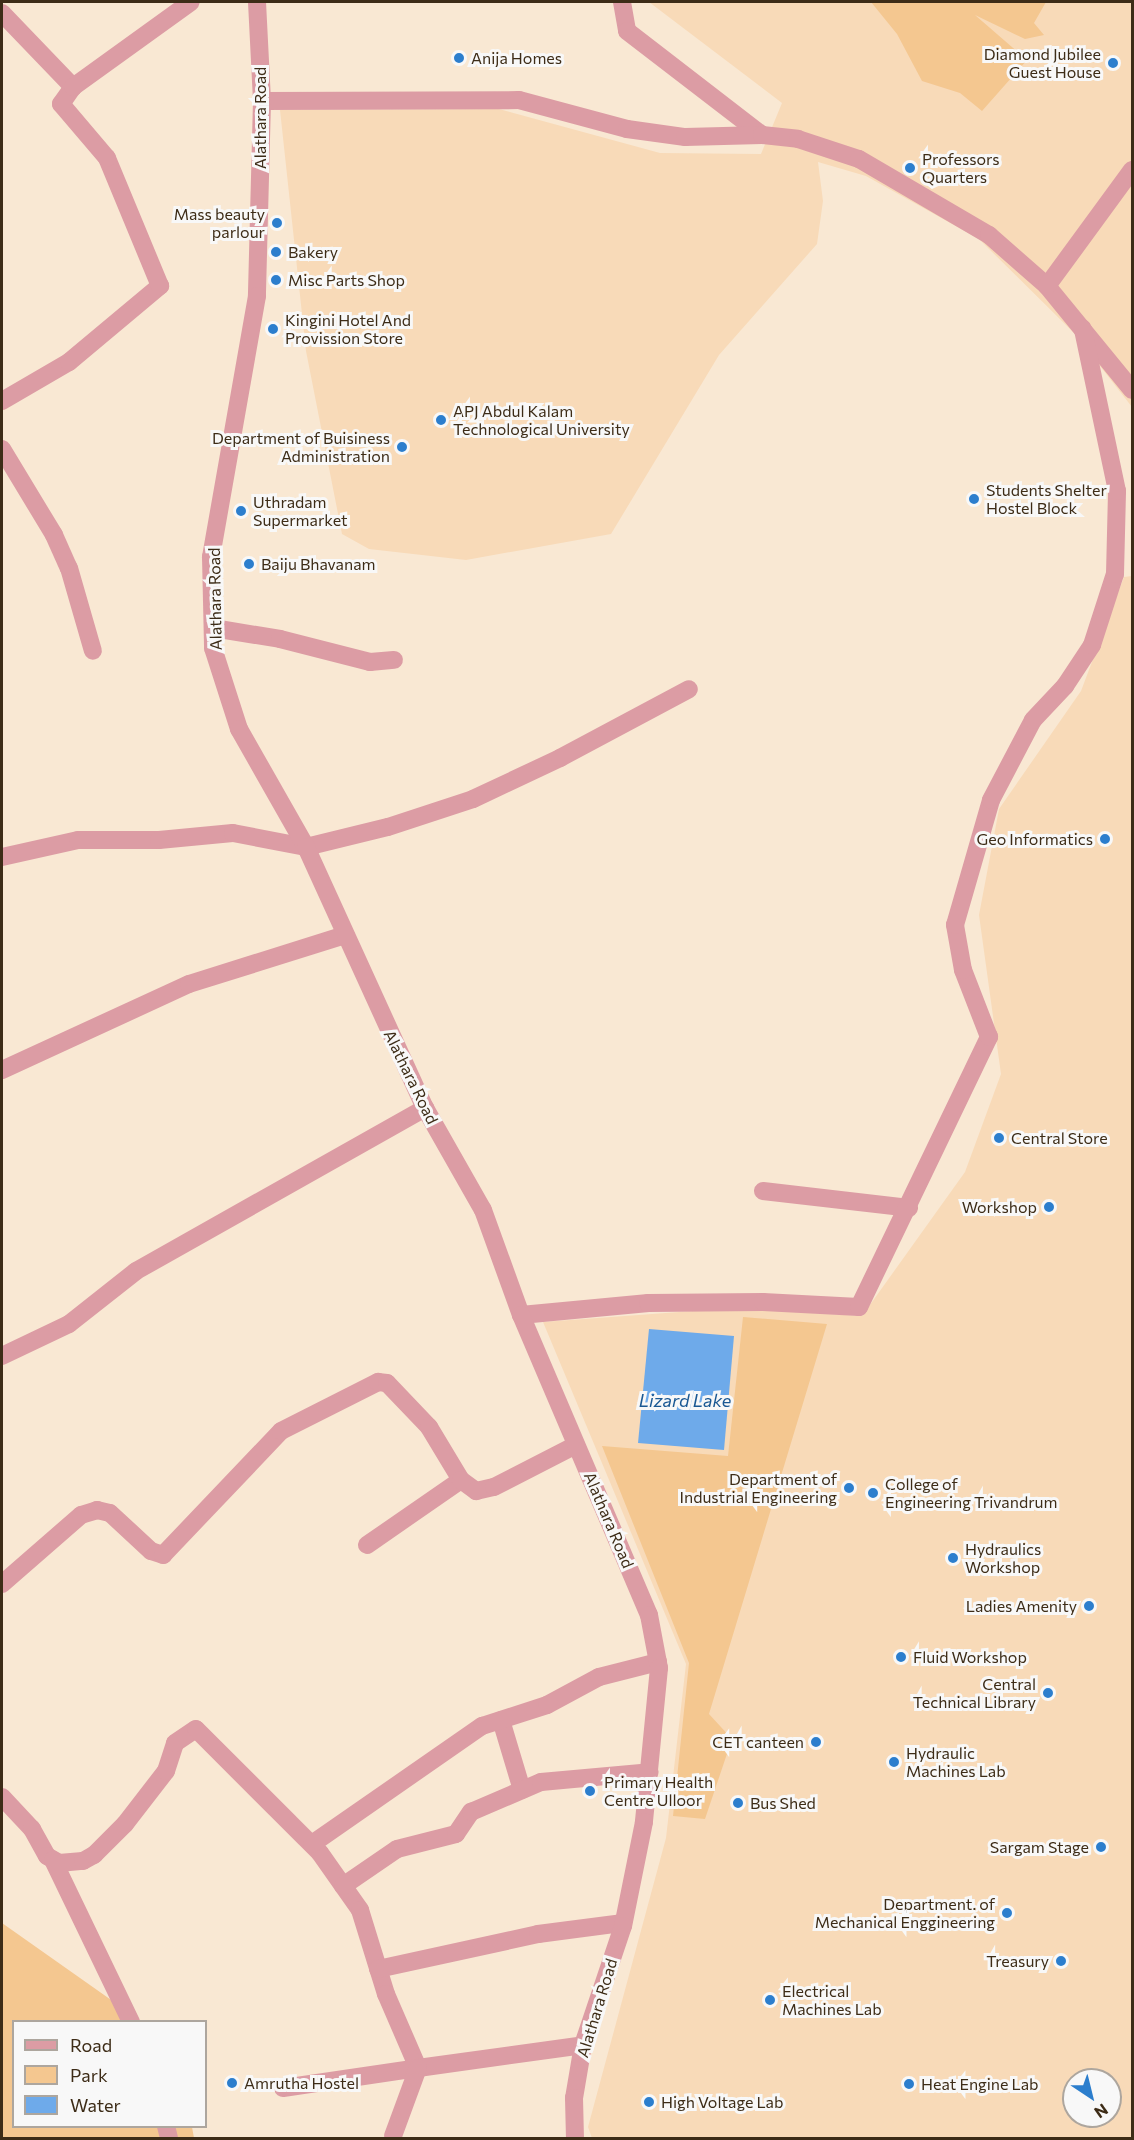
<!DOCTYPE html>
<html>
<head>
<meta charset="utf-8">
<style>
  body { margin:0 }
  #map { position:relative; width:1134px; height:2140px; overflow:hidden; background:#f9e8d3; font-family:Commissioner,sans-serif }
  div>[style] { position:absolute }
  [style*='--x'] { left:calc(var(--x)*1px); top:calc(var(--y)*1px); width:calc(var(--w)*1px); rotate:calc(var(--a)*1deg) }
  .built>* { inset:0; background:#f8dab8 }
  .green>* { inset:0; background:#f4c790 }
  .water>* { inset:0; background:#6eaaea }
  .minor>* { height:18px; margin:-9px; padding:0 9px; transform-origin:9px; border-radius:9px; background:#dc9ca4 }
  .tertiary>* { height:18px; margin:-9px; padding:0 9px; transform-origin:9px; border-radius:9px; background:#dc9ca4 }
  .dots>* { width:16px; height:16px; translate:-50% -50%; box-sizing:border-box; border:3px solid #f8f8f8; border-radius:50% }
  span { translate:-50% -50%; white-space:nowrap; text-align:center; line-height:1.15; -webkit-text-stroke:6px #f8f8f8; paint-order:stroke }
  .poi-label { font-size:16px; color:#3d2c17 }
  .right { translate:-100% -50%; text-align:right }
  .left { translate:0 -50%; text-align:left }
  .street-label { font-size:16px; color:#3d2c17 }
  .water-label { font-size:18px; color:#1a5893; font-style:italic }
  .frame { position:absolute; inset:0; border:3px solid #3d2c17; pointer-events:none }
  .legend { position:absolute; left:12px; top:2020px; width:195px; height:108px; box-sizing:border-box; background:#f8f8f8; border:2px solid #ada69e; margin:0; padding:8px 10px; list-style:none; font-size:18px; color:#3d2c17 }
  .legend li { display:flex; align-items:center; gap:12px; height:30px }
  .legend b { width:30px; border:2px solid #ada69e }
  .north { position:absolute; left:1062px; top:2068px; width:60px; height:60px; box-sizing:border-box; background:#f8f8f8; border:2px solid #ada69e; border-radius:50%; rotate:145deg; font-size:16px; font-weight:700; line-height:24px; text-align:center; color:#3d2c17 }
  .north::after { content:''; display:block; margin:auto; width:21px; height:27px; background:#2c7ecd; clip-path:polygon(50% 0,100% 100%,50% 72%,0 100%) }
</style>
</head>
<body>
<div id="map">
  <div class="built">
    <div style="clip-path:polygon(649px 2px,1132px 2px,1132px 407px,1075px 334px,979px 239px,866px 176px,818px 162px,823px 201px,817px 244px,719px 355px,611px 534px,466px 560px,369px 549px,342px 534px,306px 351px,280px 110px,499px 109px,660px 153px,761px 154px,782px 103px)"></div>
    <div style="clip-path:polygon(evenodd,1132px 576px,1132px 2138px,592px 2138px,588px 2127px,666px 1838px,686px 1664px,543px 1322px,734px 1308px,862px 1316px,965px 1172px,1001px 1074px,979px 915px,999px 809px,1081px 691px,1124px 577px,1132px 576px,1074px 2080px,1110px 2080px,1110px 2116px,1074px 2116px,1074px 2080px)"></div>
  </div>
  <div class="green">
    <div style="clip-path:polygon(871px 2px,1046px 2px,1034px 23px,1044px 35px,1025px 39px,975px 15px,1027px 60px,982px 111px,960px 93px,922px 81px,897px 34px)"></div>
    <div style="clip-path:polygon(743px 1317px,827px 1324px,709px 1714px,732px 1739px,705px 1819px,673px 1816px,689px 1663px,602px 1446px,728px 1456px)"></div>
    <div style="clip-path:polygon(2px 1923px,141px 2021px,14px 2022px,14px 2126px,192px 2127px,194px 2138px,2px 2138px)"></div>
  </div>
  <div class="water">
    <div style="clip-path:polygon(649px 1329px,734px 1336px,724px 1450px,638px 1443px)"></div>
  </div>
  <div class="minor">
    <div style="--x:622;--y:2;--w:29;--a:80"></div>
    <div style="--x:627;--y:31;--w:170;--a:37.6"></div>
    <div style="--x:2;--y:13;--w:103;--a:46.2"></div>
    <div style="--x:262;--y:101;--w:257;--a:-0.2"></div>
    <div style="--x:519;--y:100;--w:112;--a:15"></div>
    <div style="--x:627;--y:129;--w:59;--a:7.9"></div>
    <div style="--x:685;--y:137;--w:77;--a:-1.5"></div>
    <div style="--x:762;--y:135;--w:36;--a:6"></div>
    <div style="--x:798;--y:139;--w:64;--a:18.2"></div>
    <div style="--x:859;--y:159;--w:151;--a:30.3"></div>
    <div style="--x:989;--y:235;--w:77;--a:41.3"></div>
    <div style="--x:1047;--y:286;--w:134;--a:50.7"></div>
    <div style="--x:1047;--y:286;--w:144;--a:-53.8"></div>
    <div style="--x:2;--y:401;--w:78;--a:-30.2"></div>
    <div style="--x:69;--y:362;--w:119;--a:-39.9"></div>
    <div style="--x:160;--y:286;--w:139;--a:-112.5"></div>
    <div style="--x:107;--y:158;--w:71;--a:-130.4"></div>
    <div style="--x:61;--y:104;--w:21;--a:-55"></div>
    <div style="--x:73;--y:87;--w:145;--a:-35.8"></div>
    <div style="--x:2;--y:449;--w:100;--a:58.8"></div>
    <div style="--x:54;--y:535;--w:36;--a:66"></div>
    <div style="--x:69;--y:568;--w:86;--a:73.9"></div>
    <div style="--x:213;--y:628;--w:68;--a:9.3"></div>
    <div style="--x:280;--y:639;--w:93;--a:14.3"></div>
    <div style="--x:370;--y:662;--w:24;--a:-5"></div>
    <div style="--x:2;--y:857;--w:78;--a:-12.6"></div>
    <div style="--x:78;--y:840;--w:81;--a:0"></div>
    <div style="--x:159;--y:840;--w:74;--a:-5.4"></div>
    <div style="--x:233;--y:833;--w:74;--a:10.9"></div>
    <div style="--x:306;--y:847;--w:84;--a:-13.7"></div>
    <div style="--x:388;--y:827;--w:89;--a:-18.2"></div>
    <div style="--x:473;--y:799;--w:96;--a:-25.2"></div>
    <div style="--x:560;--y:758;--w:146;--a:-28.1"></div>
    <div style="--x:2;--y:1070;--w:206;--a:-24.7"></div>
    <div style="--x:189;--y:984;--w:164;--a:-17.4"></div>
    <div style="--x:763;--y:1191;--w:147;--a:6.6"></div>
    <div style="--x:521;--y:1315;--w:128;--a:-5.4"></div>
    <div style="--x:648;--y:1303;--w:115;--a:-0.5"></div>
    <div style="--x:763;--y:1302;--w:96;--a:3"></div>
    <div style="--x:859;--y:1307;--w:300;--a:-64.3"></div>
    <div style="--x:989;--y:1037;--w:72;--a:-111.2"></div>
    <div style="--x:963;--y:970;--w:46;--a:-100.1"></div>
    <div style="--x:955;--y:925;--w:130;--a:-73.9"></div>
    <div style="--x:991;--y:800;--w:90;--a:-62.3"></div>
    <div style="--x:1033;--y:720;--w:47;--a:-46.7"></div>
    <div style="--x:1065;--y:686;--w:49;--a:-56.6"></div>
    <div style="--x:1092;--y:645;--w:75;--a:-72.1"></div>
    <div style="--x:1115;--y:574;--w:83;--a:-88.6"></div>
    <div style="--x:1117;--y:491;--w:166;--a:-101.9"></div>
    <div style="--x:2;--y:1356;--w:74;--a:-25.5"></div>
    <div style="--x:69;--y:1324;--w:85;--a:-38.3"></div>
    <div style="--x:136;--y:1271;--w:332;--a:-29.4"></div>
    <div style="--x:367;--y:1545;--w:114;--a:-34.7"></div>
    <div style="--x:2;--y:1584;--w:105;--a:-41.1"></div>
    <div style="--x:81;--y:1515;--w:17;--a:-17"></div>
    <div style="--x:97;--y:1510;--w:13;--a:13"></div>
    <div style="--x:110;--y:1513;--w:56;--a:42.8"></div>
    <div style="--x:151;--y:1551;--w:13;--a:18"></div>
    <div style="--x:163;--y:1555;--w:171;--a:-46.4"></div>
    <div style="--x:281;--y:1431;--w:109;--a:-26.8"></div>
    <div style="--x:378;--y:1382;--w:9;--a:6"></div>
    <div style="--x:387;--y:1383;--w:61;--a:46.3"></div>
    <div style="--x:429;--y:1427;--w:62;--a:58.9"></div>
    <div style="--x:461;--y:1480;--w:19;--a:36"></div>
    <div style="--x:476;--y:1491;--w:18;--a:-13"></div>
    <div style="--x:494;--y:1487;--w:92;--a:-27.1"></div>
    <div style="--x:501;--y:1720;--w:73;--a:73.3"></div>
    <div style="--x:2;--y:1797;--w:44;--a:46.8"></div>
    <div style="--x:32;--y:1829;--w:31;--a:61"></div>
    <div style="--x:47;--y:1856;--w:14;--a:30"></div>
    <div style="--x:59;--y:1863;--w:24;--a:-5"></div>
    <div style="--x:83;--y:1861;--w:13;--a:-29"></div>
    <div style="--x:94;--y:1855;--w:44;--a:-45"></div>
    <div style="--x:125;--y:1824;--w:67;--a:-52.3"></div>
    <div style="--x:166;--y:1771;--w:29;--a:-72"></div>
    <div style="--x:175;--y:1743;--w:25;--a:-34"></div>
    <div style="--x:196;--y:1729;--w:175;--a:45"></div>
    <div style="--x:320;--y:1853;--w:70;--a:54.9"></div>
    <div style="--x:360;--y:1910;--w:88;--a:72.8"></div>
    <div style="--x:386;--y:1994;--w:81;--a:66.6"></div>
    <div style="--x:418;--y:2068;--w:167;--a:-7.9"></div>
    <div style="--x:312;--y:1844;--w:207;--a:-34.8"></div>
    <div style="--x:482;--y:1726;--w:68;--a:-17.9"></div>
    <div style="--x:547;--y:1705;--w:59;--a:-28.3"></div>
    <div style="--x:599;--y:1677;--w:61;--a:-14.3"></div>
    <div style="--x:53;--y:1860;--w:180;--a:64.3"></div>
    <div style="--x:343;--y:1886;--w:65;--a:-34.4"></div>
    <div style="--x:397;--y:1849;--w:61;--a:-14.3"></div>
    <div style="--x:456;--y:1834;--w:27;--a:-56"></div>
    <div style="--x:471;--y:1812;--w:76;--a:-23.2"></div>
    <div style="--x:541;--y:1782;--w:109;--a:-5.2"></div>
    <div style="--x:378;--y:1969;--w:164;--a:-12.3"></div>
    <div style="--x:538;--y:1934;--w:86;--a:-7.4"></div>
    <div style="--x:283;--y:2088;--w:136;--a:-8.4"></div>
    <div style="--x:418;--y:2068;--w:72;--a:110.2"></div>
    <div style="--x:166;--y:2126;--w:12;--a:76"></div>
  </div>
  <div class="tertiary">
    <div style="--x:257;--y:2;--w:99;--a:87.1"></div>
    <div style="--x:262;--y:101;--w:195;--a:91.5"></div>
    <div style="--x:257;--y:296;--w:265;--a:100"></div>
    <div style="--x:211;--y:557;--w:91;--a:88.7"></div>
    <div style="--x:213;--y:648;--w:85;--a:72.2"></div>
    <div style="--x:239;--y:729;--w:136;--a:60.4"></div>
    <div style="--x:306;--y:847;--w:287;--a:65.5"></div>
    <div style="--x:425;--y:1108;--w:117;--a:60.4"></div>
    <div style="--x:483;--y:1210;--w:112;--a:70.1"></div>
    <div style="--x:521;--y:1315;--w:326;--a:66.9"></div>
    <div style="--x:649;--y:1615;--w:54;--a:79.3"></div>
    <div style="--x:659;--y:1668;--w:155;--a:95.6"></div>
    <div style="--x:644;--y:1822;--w:106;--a:101.4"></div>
    <div style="--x:623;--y:1926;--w:126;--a:108.6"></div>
    <div style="--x:583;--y:2045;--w:54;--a:99.6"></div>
    <div style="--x:574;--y:2098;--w:40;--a:88.6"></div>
  </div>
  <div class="dots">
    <div style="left:459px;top:58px;background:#2c7ecd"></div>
    <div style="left:1113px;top:63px;background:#2c7ecd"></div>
    <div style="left:910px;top:168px;background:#2c7ecd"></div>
    <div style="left:277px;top:223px;background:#2c7ecd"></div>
    <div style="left:276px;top:252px;background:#2c7ecd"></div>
    <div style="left:276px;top:280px;background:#2c7ecd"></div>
    <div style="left:273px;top:329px;background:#2c7ecd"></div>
    <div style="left:441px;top:420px;background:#2c7ecd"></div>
    <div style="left:402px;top:447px;background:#2c7ecd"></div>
    <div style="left:974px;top:499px;background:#2c7ecd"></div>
    <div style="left:241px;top:511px;background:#2c7ecd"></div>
    <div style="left:249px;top:564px;background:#2c7ecd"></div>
    <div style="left:1105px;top:839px;background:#2c7ecd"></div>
    <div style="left:999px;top:1138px;background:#2c7ecd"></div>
    <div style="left:1049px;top:1207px;background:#2c7ecd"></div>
    <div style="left:849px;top:1488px;background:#2c7ecd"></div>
    <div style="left:873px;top:1493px;background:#2c7ecd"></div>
    <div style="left:953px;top:1558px;background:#2c7ecd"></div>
    <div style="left:1089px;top:1606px;background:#2c7ecd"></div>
    <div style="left:901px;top:1657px;background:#2c7ecd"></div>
    <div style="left:1048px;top:1693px;background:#2c7ecd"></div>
    <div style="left:816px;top:1742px;background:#2c7ecd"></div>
    <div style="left:894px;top:1762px;background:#2c7ecd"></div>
    <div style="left:590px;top:1791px;background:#2c7ecd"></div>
    <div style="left:738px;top:1803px;background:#2c7ecd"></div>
    <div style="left:1101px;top:1847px;background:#2c7ecd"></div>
    <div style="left:1007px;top:1913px;background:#2c7ecd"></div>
    <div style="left:1061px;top:1961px;background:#2c7ecd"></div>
    <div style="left:770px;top:2000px;background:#2c7ecd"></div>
    <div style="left:232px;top:2083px;background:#2c7ecd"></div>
    <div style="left:909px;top:2084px;background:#2c7ecd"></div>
    <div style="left:649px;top:2102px;background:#2c7ecd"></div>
  </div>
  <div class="poi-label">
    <span class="right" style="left:1101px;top:63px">Diamond Jubilee<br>Guest House</span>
    <span class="left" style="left:471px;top:58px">Anija Homes</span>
    <span class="left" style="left:922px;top:168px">Professors<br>Quarters</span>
    <span class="right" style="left:265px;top:223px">Mass beauty<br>parlour</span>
    <span class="left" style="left:288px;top:252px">Bakery</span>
    <span class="left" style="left:288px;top:280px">Misc Parts Shop</span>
    <span class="left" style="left:285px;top:329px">Kingini Hotel And<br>Provission Store</span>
    <span class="left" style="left:453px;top:420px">APJ Abdul Kalam<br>Technological University</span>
    <span class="right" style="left:390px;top:447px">Department of Buisiness<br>Administration</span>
    <span class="left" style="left:986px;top:499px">Students Shelter<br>Hostel Block</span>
    <span class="left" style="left:253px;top:511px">Uthradam<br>Supermarket</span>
    <span class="left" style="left:261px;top:564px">Baiju Bhavanam</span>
    <span class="right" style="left:1093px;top:839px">Geo Informatics</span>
    <span class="left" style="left:1011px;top:1138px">Central Store</span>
    <span class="right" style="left:1037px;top:1207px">Workshop</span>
    <span class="right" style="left:837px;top:1488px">Department of<br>Industrial Engineering</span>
    <span class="left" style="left:885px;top:1493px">College of<br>Engineering Trivandrum</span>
    <span class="left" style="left:965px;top:1558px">Hydraulics<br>Workshop</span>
    <span class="right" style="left:1077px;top:1606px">Ladies Amenity</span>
    <span class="left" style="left:913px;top:1657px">Fluid Workshop</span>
    <span class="right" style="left:1036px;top:1693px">Central<br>Technical Library</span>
    <span class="right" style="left:804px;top:1742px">CET canteen</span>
    <span class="left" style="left:906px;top:1762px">Hydraulic<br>Machines Lab</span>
    <span class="left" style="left:604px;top:1791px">Primary Health<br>Centre Ulloor</span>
    <span class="left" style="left:750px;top:1803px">Bus Shed</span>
    <span class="right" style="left:1089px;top:1847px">Sargam Stage</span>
    <span class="right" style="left:995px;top:1913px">Department. of<br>Mechanical Enggineering</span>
    <span class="right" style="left:1049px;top:1961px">Treasury</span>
    <span class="left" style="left:782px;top:2000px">Electrical<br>Machines Lab</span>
    <span class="left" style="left:244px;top:2083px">Amrutha Hostel</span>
    <span class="left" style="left:921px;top:2084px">Heat Engine Lab</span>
    <span class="left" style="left:661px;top:2102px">High Voltage Lab</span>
  </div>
  <div class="street-label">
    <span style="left:260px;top:118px;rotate:-90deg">Alathara Road</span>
    <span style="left:215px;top:599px;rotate:-91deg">Alathara Road</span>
    <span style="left:411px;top:1077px;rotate:64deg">Alathara Road</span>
    <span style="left:609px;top:1520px;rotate:67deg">Alathara Road</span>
    <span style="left:597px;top:2008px;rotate:-73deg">Alathara Road</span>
  </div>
  <div class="water-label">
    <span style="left:685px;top:1400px">Lizard Lake</span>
  </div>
  <div class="frame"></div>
  <ul class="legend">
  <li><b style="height:8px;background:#dc9ca4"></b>Road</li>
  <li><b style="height:16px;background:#f4c790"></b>Park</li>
  <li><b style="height:16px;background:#6eaaea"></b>Water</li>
  </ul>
  <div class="north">N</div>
</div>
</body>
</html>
